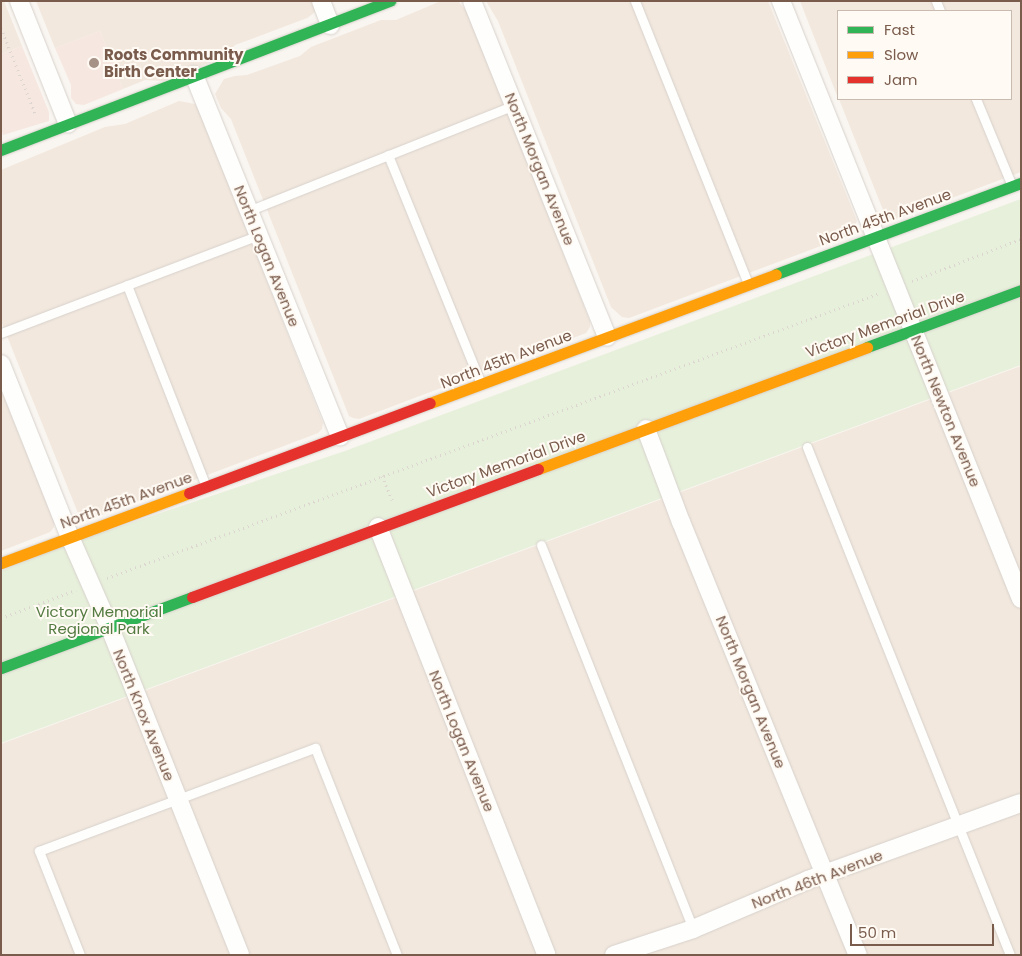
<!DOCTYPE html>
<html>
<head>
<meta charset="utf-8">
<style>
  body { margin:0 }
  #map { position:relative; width:1022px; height:956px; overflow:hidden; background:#f9f5f0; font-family:Poppins,sans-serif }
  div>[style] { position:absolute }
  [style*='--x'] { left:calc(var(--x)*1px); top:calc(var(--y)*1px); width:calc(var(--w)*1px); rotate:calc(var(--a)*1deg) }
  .residential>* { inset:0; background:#f2e8de }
  .commercial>* { inset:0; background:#f6e8e1 }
  .green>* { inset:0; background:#e7f0db }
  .path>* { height:3px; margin-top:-1.5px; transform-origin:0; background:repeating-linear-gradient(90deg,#dcd5d0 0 1px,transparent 0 5px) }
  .roads { filter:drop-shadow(0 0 1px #d7d1cb) drop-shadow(0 0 1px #d7d1cb) }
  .lane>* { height:9px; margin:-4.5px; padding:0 4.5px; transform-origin:4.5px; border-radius:4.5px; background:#fefefd }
  .street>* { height:18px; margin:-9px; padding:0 9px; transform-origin:9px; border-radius:9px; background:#fefefd }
  .fast>* { height:11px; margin:-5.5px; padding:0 5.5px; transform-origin:5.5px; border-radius:5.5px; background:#30b455 }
  .slow>* { height:11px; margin:-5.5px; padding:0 5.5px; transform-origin:5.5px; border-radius:5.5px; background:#ff9f0a }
  .jam>* { height:11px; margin:-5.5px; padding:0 5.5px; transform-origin:5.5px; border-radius:5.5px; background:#e5322d }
  .dots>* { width:14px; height:14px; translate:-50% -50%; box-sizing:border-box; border:2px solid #fffaf3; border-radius:50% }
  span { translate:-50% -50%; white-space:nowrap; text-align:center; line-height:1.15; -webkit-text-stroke:4px #fffaf3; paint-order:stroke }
  .poi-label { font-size:15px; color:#7a5c4d; font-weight:700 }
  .left { translate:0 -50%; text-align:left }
  .street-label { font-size:15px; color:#7a5c4d }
  .park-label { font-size:15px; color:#537a41 }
  .frame { position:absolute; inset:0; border:2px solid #7a5c4d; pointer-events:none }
  .legend { position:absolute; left:837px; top:10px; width:175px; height:90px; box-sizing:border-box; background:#fffaf3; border:1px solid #cabbb1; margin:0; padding:6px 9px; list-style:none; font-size:15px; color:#7a5c4d }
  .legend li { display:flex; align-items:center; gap:10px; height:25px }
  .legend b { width:25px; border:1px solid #cabbb1 }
  .scale { position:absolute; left:850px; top:924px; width:144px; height:22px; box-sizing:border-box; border:2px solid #7a5c4d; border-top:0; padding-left:6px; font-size:15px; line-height:18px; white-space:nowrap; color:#7a5c4d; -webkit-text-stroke:4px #fffaf3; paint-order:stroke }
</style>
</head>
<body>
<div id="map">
  <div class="residential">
    <div style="clip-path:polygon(1px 1px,4px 1px,22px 46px,1px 54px)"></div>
    <div style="clip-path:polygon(36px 1px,316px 1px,318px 5px,314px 13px,307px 18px,235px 45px,224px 57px,163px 81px,145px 80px,123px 89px,100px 31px,55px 48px)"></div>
    <div style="clip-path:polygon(441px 1px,458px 1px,468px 13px,590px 321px,590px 327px,586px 333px,359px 419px,353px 418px,349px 416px,231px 119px,221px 108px,215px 94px,224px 79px,235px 76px,247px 75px,300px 56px,311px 47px,381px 20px,396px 20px)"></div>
    <div style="clip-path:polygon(486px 1px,768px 1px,857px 221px,854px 228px,850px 235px,629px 318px,622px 317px,611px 307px,498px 21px)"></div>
    <div style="clip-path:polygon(800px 1px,1021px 1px,1021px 172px,893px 220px,889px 219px,885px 215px,839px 99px,1011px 99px,1011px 11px,838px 11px,838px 98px)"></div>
    <div style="clip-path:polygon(179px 101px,195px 104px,200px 112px,323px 423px,322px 429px,318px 433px,91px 519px,84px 518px,78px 513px,1px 321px,1px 170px,105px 127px,125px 124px)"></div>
    <div style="clip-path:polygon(1021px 366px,1021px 955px,1px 955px,1px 744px)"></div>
    <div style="clip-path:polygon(1px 390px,54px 521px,54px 527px,50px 532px,1px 551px)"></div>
  </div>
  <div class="commercial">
    <div style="clip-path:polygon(100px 31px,123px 89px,84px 105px,76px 104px,71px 98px,71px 85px,55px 48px)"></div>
    <div style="clip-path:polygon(22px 46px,49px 112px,49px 121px,3px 135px,1px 130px,1px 54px)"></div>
  </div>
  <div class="green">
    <div style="clip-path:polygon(1021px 199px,1021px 365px,1px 743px,1px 571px,74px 542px,345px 451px)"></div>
  </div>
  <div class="path">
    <div style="--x:1;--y:28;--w:92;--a:68.2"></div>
    <div style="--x:912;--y:281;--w:117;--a:-21.1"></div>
    <div style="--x:382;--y:476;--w:26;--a:67"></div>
    <div style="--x:107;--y:578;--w:824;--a:-20.24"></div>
    <div style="--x:1;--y:618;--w:80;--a:-20.5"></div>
  </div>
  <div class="roads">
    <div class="lane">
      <div style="--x:635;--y:1;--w:305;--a:68.2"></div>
      <div style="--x:936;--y:1;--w:11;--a:68"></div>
      <div style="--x:976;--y:99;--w:94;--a:67.5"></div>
      <div style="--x:388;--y:155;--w:247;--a:67.9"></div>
      <div style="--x:248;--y:211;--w:286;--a:-21.7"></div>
      <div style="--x:127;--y:285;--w:214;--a:68.6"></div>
      <div style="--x:1;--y:333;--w:276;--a:-20.8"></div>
      <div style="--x:807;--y:447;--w:547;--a:68.22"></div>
      <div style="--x:541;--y:545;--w:413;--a:68.4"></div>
      <div style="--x:80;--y:955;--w:112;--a:-111.5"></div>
      <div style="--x:39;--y:851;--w:295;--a:-20.5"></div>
      <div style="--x:315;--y:748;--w:223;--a:68.4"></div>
    </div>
    <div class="street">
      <div style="--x:19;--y:1;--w:132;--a:68.3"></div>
      <div style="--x:321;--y:1;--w:26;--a:69"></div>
      <div style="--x:472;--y:1;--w:362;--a:68.1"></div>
      <div style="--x:781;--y:1;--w:644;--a:68.13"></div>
      <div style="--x:194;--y:75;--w:390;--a:68"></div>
      <div style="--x:1;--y:364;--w:186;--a:68.3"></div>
      <div style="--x:70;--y:537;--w:99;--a:66.3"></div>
      <div style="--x:110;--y:628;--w:352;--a:68.3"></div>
      <div style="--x:646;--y:429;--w:99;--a:69.4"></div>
      <div style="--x:681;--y:522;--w:468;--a:67.8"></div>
      <div style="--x:378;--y:527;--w:460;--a:68.5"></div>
      <div style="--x:614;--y:955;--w:83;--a:-18.2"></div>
      <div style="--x:693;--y:929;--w:125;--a:-23.1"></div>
      <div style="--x:808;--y:880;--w:226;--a:-19.9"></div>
    </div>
    <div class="fast">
      <div style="--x:1;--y:150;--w:417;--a:-21"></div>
      <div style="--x:776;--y:274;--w:261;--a:-20.4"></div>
      <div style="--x:867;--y:347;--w:164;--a:-20.3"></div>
      <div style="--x:1;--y:668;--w:204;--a:-20.4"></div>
    </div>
    <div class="slow">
      <div style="--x:430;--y:403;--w:369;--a:-20.4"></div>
      <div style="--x:538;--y:469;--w:351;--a:-20.3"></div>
      <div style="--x:1;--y:563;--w:201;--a:-20.4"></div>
    </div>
    <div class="jam">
      <div style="--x:189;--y:493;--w:257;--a:-20.5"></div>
      <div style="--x:192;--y:597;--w:369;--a:-20.3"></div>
    </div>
  </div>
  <div class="dots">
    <div style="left:94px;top:63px;background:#a69286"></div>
  </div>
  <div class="poi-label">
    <span class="left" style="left:104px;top:63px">Roots Community<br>Birth Center</span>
  </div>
  <div class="street-label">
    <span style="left:540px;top:169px;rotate:68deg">North Morgan Avenue</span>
    <span style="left:885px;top:217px;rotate:-20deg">North 45th Avenue</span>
    <span style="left:267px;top:256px;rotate:68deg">North Logan Avenue</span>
    <span style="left:885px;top:324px;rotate:-20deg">Victory Memorial Drive</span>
    <span style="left:506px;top:359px;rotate:-21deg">North 45th Avenue</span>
    <span style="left:946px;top:411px;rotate:68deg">North Newton Avenue</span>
    <span style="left:506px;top:464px;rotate:-20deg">Victory Memorial Drive</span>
    <span style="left:126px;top:500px;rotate:-20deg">North 45th Avenue</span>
    <span style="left:751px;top:692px;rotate:68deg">North Morgan Avenue</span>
    <span style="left:144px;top:715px;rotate:68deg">North Knox Avenue</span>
    <span style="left:462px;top:741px;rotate:68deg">North Logan Avenue</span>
    <span style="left:817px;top:879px;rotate:-21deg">North 46th Avenue</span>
  </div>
  <div class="park-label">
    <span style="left:99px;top:620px">Victory Memorial<br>Regional Park</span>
  </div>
  <div class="frame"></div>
  <ul class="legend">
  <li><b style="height:6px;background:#30b455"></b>Fast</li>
  <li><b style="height:6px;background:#ff9f0a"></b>Slow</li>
  <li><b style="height:6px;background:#e5322d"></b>Jam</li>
  </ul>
  <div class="scale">50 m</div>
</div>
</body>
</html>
